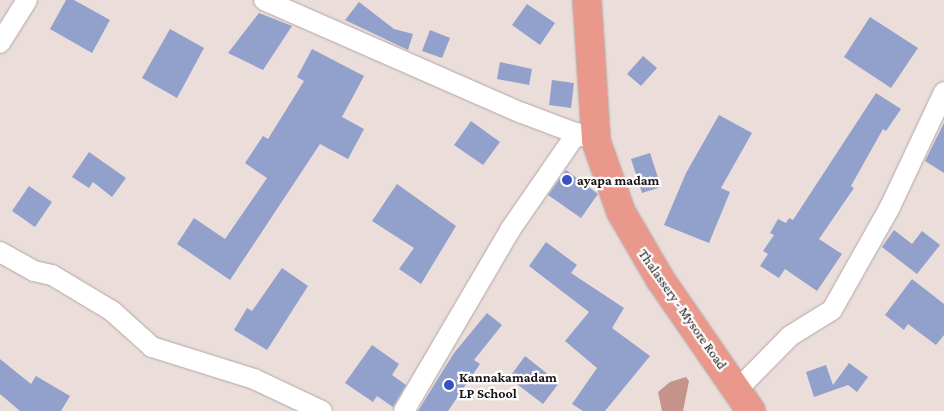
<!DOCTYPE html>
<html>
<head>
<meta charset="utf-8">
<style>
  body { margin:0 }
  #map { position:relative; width:944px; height:411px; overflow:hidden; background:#ebddda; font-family:"Crimson Pro",serif }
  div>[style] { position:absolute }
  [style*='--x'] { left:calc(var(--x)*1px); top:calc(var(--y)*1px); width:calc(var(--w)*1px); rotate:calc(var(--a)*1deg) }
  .water>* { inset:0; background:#c59389 }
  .building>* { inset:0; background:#92a1cb }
  .roads { filter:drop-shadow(0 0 1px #b2a5a2) drop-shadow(0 0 1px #b2a5a2) }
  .minor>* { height:20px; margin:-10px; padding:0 10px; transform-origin:10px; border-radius:10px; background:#fff }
  .primary>* { height:28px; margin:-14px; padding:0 14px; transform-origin:14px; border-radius:14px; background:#e9988b }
  .dots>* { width:14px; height:14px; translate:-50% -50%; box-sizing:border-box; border:2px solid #fff; border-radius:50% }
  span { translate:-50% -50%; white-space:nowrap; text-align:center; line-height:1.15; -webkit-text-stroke:4.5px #fff; paint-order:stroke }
  .poi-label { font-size:14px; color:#1b1615; font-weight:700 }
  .left { translate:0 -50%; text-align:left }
  .street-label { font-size:14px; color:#1b1615 }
</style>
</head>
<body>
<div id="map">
  <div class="water">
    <div style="clip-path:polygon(686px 377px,689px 381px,683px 411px,662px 411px,658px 392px,670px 382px)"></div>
  </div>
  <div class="building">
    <div style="clip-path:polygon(66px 0,74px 0,110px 20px,92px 53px,50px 29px)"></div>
    <div style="clip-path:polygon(359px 2px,394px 29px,413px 34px,408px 50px,345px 20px)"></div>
    <div style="clip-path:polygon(527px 4px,555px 23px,540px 45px,512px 25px)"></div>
    <div style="clip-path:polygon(259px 13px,292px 26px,263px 70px,228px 53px)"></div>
    <div style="clip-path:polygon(870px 17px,918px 48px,891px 88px,844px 57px)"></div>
    <div style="clip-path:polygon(170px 29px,204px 48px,177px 98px,142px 78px)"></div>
    <div style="clip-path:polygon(430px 30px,450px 38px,442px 58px,422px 51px)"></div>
    <div style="clip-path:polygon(312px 49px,364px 76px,342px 117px,364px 129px,348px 159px,320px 144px,230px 280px,177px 244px,194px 218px,225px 239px,267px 178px,245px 163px,263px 136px,268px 139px,304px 81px,297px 77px)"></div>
    <div style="clip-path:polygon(643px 56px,657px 68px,641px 86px,627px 74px)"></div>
    <div style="clip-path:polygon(500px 62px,532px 69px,529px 85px,497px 79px)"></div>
    <div style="clip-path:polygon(552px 80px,574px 83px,571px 108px,549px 105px)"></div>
    <div style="clip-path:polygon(876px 93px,901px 109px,886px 131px,883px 129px,851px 186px,854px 188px,819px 239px,842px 254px,817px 291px,785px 269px,779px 278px,760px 266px,768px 254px,763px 251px,774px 235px,770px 233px,778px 219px,786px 223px,789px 218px,793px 220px)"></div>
    <div style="clip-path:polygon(719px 115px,752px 133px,721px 188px,730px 192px,709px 243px,664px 225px,686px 173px)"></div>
    <div style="clip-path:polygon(471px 121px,500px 142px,483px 165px,454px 145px)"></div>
    <div style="clip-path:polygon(944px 123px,944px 173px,925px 161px)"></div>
    <div style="clip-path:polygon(89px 152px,126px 178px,112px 197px,93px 182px,89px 188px,72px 177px)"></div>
    <div style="clip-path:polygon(650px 153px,661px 187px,642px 193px,631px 159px)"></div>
    <div style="clip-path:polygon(566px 170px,598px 194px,581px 218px,548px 195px)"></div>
    <div style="clip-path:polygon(397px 184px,456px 226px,421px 284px,399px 269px,414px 248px,372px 221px)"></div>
    <div style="clip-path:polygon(29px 186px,52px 202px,35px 227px,12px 211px)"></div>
    <div style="clip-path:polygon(894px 230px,912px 244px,922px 231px,940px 245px,917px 274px,882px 247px)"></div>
    <div style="clip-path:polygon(546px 242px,577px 265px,571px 273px,624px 308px,612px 328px,650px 356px,605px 411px,583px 411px,572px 404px,597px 368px,565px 341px,589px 312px,529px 266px)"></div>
    <div style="clip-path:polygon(282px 268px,308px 286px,267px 350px,234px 330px,247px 308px,252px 311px)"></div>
    <div style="clip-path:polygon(912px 279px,944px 304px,944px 335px,936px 345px,908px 324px,904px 330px,885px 315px)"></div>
    <div style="clip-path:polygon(487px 313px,502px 325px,474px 360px,480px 364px,448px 411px,418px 411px,454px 353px)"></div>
    <div style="clip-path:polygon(372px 345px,399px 364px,392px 375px,406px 385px,393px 407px,377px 396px,373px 402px,345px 383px)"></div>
    <div style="clip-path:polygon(525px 356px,559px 383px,543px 404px,509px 378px)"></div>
    <div style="clip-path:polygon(0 359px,31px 384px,36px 376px,70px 396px,61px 411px,20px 411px,0 394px)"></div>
    <div style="clip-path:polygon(849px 363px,868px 377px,857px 392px,848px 385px,814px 397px,806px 372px,826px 365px,833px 385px)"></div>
  </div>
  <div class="roads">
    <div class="minor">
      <div style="--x:264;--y:0;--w:282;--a:23.7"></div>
      <div style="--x:522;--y:113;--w:79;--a:20.7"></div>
      <div style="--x:0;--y:43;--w:51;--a:-57.9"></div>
      <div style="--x:0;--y:252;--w:39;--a:29"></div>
      <div style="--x:34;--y:271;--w:18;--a:13"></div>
      <div style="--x:52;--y:275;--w:70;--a:31"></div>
      <div style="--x:112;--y:311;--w:54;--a:42"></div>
      <div style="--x:152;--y:347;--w:107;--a:17.4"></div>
      <div style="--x:254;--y:379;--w:75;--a:25.2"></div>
      <div style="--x:738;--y:389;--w:74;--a:-45.5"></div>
      <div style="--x:790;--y:336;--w:49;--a:-31.8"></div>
      <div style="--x:832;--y:310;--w:118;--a:-60.6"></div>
      <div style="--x:890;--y:207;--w:127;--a:-64.8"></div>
      <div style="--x:404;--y:411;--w:210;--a:-59.6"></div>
      <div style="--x:510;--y:230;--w:118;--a:-55.4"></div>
    </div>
    <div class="primary">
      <div style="--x:587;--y:0;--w:141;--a:86.3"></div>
      <div style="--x:596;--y:141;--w:75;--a:70.6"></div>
      <div style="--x:621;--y:212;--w:78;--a:59.8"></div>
      <div style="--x:660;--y:279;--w:160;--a:55.4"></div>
    </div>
  </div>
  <div class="dots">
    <div style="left:567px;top:180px;background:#3851c3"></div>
    <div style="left:449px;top:385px;background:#3851c3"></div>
  </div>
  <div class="poi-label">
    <span class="left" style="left:577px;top:180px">ayapa madam</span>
    <span class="left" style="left:459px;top:385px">Kannakamadam<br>LP School</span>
  </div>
  <div class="street-label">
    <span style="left:683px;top:309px;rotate:55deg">Thalassery - Mysore Road</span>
  </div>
</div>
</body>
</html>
